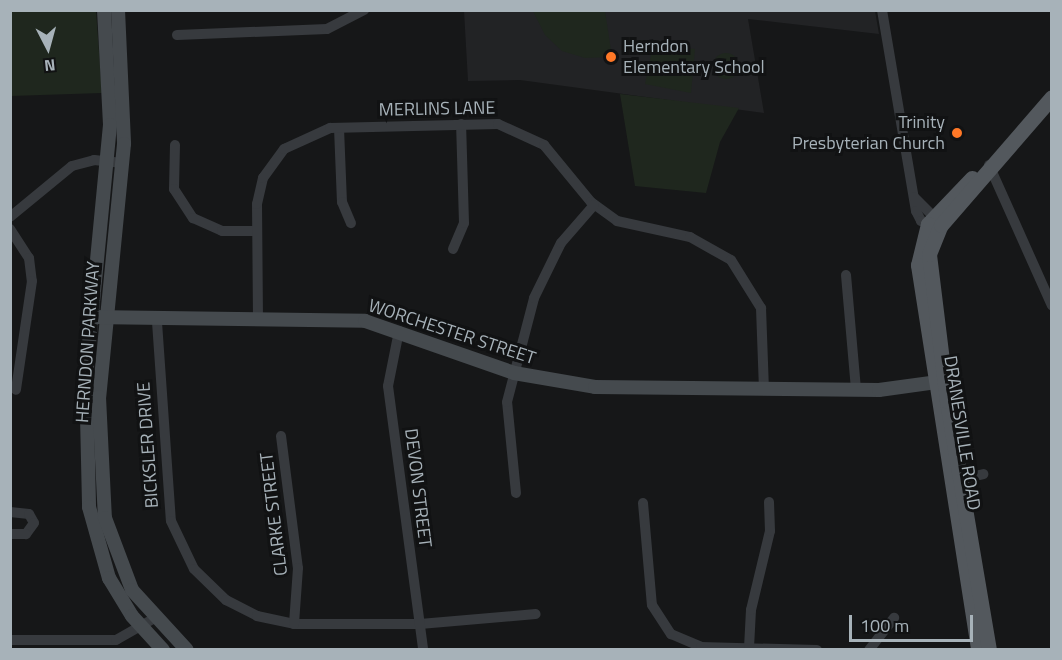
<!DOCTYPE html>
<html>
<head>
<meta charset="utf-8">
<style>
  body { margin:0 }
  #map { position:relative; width:1062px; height:660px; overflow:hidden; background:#161718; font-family:"Titillium Web",sans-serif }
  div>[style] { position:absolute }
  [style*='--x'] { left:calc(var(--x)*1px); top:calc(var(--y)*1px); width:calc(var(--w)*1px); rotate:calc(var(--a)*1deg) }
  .built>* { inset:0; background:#222325 }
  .green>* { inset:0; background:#1f271e }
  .round { border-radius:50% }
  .street>* { height:10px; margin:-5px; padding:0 5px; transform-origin:5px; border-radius:5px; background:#373a3e }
  .secondary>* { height:14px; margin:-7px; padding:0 7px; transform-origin:7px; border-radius:7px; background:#454a4e }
  .primary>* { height:15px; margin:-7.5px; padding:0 7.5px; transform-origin:7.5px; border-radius:7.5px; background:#53585d }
  .dots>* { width:16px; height:16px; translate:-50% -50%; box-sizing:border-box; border:3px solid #111213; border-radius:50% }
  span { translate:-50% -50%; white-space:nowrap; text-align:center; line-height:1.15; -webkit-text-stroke:6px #111213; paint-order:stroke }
  .poi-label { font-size:18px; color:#a7b2b9 }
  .left { translate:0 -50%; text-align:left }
  .right { translate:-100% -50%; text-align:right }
  .street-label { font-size:18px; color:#a7b2b9 }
  .frame { position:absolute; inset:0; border:12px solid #a7b2b9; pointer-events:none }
  .north { position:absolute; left:18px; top:18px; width:60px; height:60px; -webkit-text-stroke:4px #111213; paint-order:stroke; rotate:174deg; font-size:16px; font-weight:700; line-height:24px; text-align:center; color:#a7b2b9 }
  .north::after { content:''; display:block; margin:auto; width:21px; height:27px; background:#a7b2b9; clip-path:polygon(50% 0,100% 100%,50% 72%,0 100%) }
  .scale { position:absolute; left:849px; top:615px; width:124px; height:27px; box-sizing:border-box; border:3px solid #a7b2b9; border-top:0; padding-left:8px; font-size:18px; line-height:21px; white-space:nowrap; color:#a7b2b9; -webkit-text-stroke:4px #111213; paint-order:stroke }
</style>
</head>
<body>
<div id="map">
  <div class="built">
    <div style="clip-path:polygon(464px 11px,875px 11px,879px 34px,748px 19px,764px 113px,520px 80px,468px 81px)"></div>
  </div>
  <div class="green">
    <div style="clip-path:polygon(10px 11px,96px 11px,102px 93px,11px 96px)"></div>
    <div style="clip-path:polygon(533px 11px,605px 11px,612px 57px,585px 58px,562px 51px,545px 35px)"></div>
    <div style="clip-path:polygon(653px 45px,695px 49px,691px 93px,645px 84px)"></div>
    <div class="round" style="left:713px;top:53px;width:26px;height:26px"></div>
    <div style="clip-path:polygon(620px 94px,739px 108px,720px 142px,706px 193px,635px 186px)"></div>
  </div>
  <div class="street">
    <div style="--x:882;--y:10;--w:204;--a:80.4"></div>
    <div style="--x:916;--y:211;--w:11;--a:63"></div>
    <div style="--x:921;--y:221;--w:13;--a:13"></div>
    <div style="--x:177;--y:35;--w:150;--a:-2.3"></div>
    <div style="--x:327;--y:29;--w:42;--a:-27.2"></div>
    <div style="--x:339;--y:128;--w:74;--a:87.7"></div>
    <div style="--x:342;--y:202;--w:23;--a:67"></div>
    <div style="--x:175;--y:145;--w:44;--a:91.3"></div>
    <div style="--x:174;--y:189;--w:35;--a:57"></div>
    <div style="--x:193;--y:218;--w:32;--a:24"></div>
    <div style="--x:222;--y:231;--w:35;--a:0"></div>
    <div style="--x:989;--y:165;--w:154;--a:65.9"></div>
    <div style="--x:914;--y:197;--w:35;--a:45"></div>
    <div style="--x:10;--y:217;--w:80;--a:-39.4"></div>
    <div style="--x:72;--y:166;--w:23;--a:-15"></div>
    <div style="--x:94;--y:160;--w:29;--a:6"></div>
    <div style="--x:10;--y:229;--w:35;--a:57"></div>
    <div style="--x:29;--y:258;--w:23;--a:83"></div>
    <div style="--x:32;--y:281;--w:110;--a:98.4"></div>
    <div style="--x:453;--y:249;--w:28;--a:-67"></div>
    <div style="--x:464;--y:223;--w:99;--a:-91.7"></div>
    <div style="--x:846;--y:275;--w:115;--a:85"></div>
    <div style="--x:258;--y:319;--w:115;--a:-90.5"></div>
    <div style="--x:257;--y:204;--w:27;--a:-77"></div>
    <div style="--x:263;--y:178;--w:36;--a:-54"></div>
    <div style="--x:284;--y:149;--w:51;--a:-24.5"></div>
    <div style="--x:330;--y:128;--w:168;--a:-1.4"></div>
    <div style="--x:498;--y:124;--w:51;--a:24.5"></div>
    <div style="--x:544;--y:145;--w:74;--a:50.5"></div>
    <div style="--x:591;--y:202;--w:32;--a:36"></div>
    <div style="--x:617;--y:221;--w:75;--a:12.4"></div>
    <div style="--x:690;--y:237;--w:47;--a:29.3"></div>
    <div style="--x:731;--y:260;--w:57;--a:58"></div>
    <div style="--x:761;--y:308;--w:81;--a:87.9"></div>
    <div style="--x:157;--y:322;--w:199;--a:86"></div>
    <div style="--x:171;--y:521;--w:53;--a:64.4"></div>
    <div style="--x:194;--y:569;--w:45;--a:44.1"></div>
    <div style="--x:226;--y:600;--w:35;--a:27"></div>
    <div style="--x:257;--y:616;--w:38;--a:12"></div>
    <div style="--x:294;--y:624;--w:126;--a:0"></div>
    <div style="--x:420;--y:624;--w:116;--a:-4.9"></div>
    <div style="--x:399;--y:331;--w:56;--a:101.3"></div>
    <div style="--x:388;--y:386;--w:266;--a:82.4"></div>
    <div style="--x:281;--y:436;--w:133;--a:82.7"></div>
    <div style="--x:298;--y:568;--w:56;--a:94.1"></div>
    <div style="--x:962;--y:479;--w:22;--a:-13"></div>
    <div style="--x:516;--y:493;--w:91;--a:-95.6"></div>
    <div style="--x:507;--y:402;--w:107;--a:-75.4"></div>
    <div style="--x:534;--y:298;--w:61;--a:-63.9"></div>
    <div style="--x:561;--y:243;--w:50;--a:-49"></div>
    <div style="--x:643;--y:503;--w:102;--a:85"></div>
    <div style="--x:652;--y:605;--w:35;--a:57"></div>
    <div style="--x:671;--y:634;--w:33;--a:23"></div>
    <div style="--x:701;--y:647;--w:116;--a:1.5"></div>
    <div style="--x:10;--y:512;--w:19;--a:6"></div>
    <div style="--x:29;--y:514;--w:10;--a:61"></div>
    <div style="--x:34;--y:523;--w:14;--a:126"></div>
    <div style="--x:26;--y:534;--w:16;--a:180"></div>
    <div style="--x:10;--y:640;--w:106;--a:0"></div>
    <div style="--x:116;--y:640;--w:43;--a:-29.6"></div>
    <div style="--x:749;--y:648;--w:38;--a:-87"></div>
    <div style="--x:751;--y:610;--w:81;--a:-76.5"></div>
    <div style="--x:770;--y:531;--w:29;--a:-92"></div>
    <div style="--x:869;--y:650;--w:41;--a:-52"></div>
  </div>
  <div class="secondary">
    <div style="--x:104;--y:10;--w:115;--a:87"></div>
    <div style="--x:110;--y:125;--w:248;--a:95.5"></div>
    <div style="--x:86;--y:372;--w:135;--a:88.7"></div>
    <div style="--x:89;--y:507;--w:74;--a:74.3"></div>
    <div style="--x:109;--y:578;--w:44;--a:58.8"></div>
    <div style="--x:132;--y:616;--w:46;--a:47.6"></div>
    <div style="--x:118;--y:10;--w:134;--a:87.4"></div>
    <div style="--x:124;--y:144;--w:254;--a:95.6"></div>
    <div style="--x:99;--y:397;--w:121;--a:87.2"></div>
    <div style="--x:105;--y:518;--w:77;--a:69.4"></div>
    <div style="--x:132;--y:590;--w:81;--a:47.5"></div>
    <div style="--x:91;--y:317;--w:274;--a:0.8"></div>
    <div style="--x:365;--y:321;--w:158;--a:19.2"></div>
    <div style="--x:514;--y:373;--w:82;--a:9.8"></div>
    <div style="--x:595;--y:387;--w:284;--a:0.6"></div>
    <div style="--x:879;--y:390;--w:67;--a:-7.8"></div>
  </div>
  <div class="primary">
    <div style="--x:972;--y:178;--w:64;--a:133.7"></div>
    <div style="--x:928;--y:224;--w:42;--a:103.7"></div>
    <div style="--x:918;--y:265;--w:390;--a:81.1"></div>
    <div style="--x:989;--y:650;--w:253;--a:-99.6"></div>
    <div style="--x:947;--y:401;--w:148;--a:-97"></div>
    <div style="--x:929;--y:254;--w:31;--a:-68"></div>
    <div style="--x:941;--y:225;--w:169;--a:-49.1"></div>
  </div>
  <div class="dots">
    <div style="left:611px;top:57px;background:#ff7827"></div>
    <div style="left:957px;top:133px;background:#ff7827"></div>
  </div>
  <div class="poi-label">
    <span class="left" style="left:623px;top:57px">Herndon<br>Elementary School</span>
    <span class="right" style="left:945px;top:133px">Trinity<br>Presbyterian Church</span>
  </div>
  <div class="street-label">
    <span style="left:437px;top:109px;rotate:-1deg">MERLINS LANE</span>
    <span style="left:452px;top:332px;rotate:18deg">WORCHESTER STREET</span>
    <span style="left:88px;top:342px;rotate:-86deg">HERNDON PARKWAY</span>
    <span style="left:962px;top:433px;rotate:81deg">DRANESVILLE ROAD</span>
    <span style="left:148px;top:445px;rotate:-94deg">BICKSLER DRIVE</span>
    <span style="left:418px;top:488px;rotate:83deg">DEVON STREET</span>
    <span style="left:274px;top:514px;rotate:-97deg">CLARKE STREET</span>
  </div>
  <div class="frame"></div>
  <div class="north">N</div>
  <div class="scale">100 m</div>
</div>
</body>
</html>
